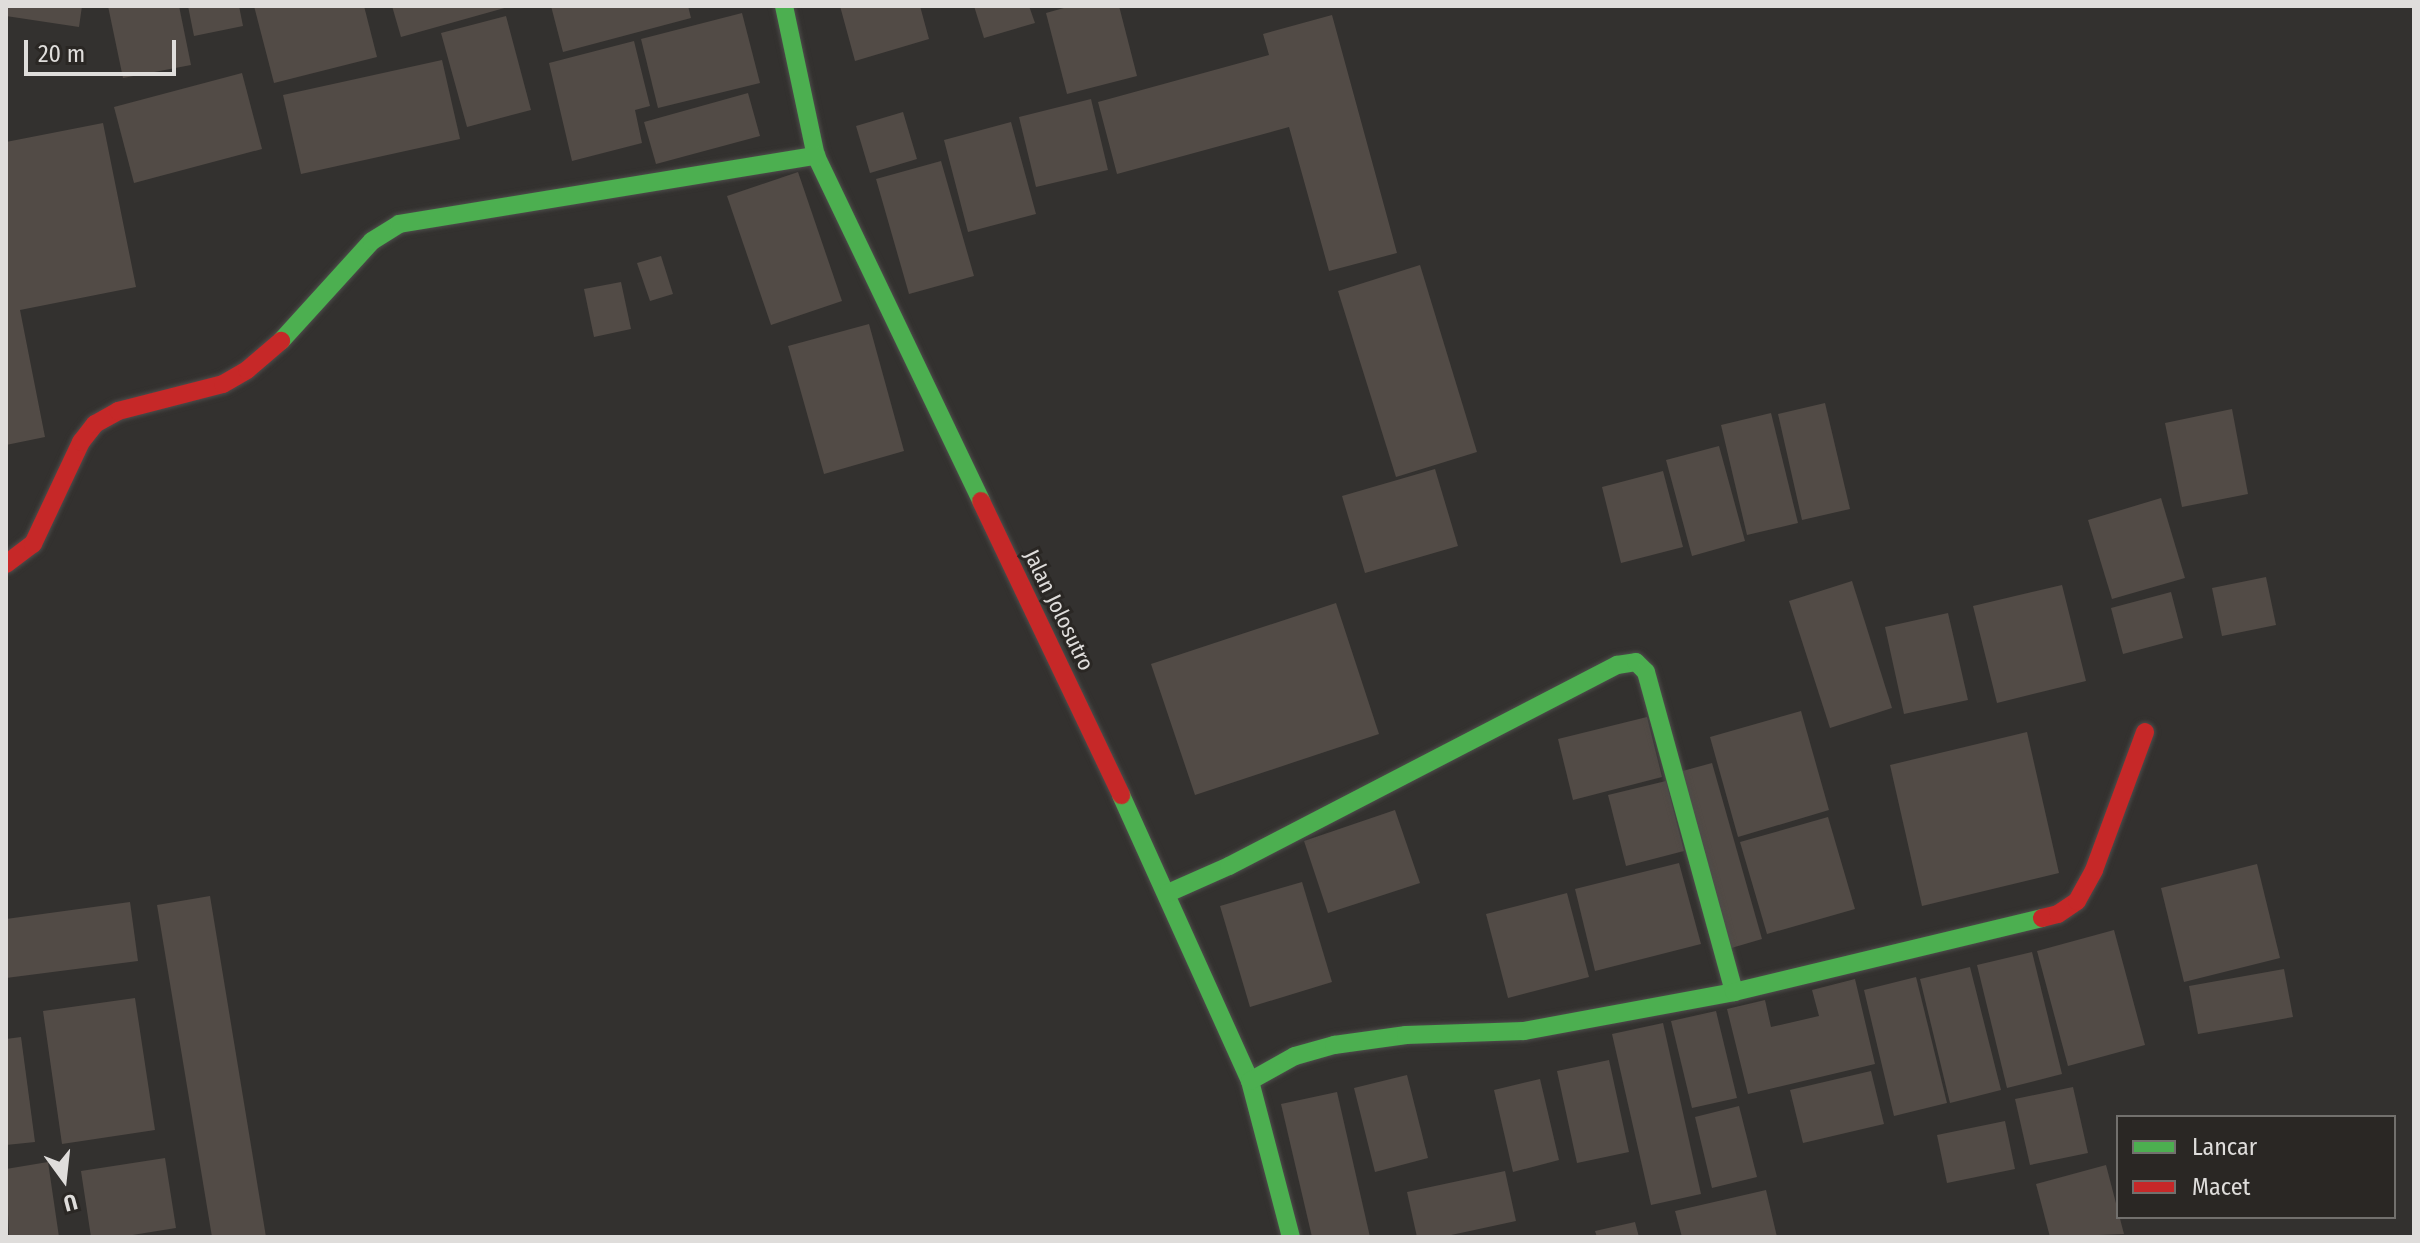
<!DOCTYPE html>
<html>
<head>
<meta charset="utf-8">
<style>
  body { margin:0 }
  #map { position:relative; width:2420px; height:1243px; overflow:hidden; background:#33312f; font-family:"Fira Sans Condensed",sans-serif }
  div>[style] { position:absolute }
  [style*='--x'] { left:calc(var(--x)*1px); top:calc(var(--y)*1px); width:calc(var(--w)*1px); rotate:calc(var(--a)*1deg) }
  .building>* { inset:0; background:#524b46 }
  .roads { filter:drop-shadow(0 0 2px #4e4d4b) drop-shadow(0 0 2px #4e4d4b) }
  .fast>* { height:18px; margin:-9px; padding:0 9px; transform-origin:9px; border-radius:9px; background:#4caf50 }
  .jam>* { height:18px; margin:-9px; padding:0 9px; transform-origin:9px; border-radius:9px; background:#c62828 }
  span { translate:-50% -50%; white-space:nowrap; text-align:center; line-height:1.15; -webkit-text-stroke:6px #2a2724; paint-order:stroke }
  .street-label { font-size:22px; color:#dfdddb }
  .frame { position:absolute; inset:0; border:8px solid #dfdddb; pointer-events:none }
  .legend { position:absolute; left:2116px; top:1115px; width:280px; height:104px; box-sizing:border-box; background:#2a2724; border:2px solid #72706d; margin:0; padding:10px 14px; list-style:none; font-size:24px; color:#dfdddb }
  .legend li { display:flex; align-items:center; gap:16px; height:40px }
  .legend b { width:40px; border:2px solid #72706d }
  .north { position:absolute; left:24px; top:1139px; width:80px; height:80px; -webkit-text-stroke:6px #2a2724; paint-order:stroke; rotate:165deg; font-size:22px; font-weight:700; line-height:32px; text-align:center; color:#dfdddb }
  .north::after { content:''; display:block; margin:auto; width:28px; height:36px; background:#dfdddb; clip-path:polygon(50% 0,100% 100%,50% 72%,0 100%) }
  .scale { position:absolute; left:24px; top:40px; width:152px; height:36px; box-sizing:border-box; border:4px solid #dfdddb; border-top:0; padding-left:10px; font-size:24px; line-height:28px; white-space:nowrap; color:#dfdddb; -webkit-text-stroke:6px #2a2724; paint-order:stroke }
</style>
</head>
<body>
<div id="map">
  <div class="building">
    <div style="clip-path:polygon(6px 6px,82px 6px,79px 27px,6px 16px)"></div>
    <div style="clip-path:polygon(108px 6px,179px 6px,191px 65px,123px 78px)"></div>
    <div style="clip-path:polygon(188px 6px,239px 6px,243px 26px,194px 36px)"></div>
    <div style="clip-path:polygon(254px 6px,364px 6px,377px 57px,274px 83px)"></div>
    <div style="clip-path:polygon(392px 6px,508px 6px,508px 7px,401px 37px)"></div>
    <div style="clip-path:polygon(551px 6px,688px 6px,691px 18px,563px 52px)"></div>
    <div style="clip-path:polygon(840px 6px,920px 6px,929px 39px,855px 61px)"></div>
    <div style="clip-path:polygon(974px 6px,1029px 6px,1035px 23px,984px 38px)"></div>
    <div style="clip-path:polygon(1071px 6px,1119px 6px,1137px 76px,1067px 94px,1046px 13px)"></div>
    <div style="clip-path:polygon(742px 13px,760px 83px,658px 108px,641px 39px)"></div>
    <div style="clip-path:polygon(1332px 15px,1397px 253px,1329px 271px,1289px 127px,1117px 174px,1098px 102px,1269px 55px,1263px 34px)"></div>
    <div style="clip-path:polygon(506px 16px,531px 110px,467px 127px,441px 33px)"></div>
    <div style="clip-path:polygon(634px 41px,650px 106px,635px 110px,642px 143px,572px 161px,549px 63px)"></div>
    <div style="clip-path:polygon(442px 60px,460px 139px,301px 174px,283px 95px)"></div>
    <div style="clip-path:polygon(242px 73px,262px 149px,134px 183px,114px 107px)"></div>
    <div style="clip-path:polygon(748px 93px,760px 136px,656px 164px,644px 122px)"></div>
    <div style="clip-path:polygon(1091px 99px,1108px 170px,1036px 187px,1019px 117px)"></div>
    <div style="clip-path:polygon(903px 112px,917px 159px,870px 173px,856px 126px)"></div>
    <div style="clip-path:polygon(1011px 122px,1036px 214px,968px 232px,944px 140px)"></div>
    <div style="clip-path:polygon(103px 123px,136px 287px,20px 310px,45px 437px,6px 445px,6px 142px)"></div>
    <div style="clip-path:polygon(941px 161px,974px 276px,909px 294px,876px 179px)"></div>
    <div style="clip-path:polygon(798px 172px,842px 301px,771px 325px,727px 196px)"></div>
    <div style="clip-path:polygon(661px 256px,673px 294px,650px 301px,637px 263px)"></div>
    <div style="clip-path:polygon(1420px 265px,1477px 452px,1396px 477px,1338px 291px)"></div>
    <div style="clip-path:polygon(621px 282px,631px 329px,594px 337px,584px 289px)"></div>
    <div style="clip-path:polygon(869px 324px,904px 451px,824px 474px,788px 346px)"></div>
    <div style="clip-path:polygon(1825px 403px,1850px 509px,1802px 520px,1778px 414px)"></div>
    <div style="clip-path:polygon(2232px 409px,2248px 494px,2182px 507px,2165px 423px)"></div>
    <div style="clip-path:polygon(1771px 413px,1798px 523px,1747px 535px,1721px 425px)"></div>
    <div style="clip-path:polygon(1719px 446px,1745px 541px,1692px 556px,1666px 460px)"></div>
    <div style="clip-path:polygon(1435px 469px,1458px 546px,1365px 573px,1342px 496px)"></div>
    <div style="clip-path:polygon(1663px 471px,1683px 547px,1621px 563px,1602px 487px)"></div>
    <div style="clip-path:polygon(2161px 498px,2185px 578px,2112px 599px,2088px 520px)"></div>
    <div style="clip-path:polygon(2266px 577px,2276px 625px,2222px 636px,2212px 588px)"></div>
    <div style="clip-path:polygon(1852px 581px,1892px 708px,1830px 728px,1789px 601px)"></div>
    <div style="clip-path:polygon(2062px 585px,2086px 681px,1997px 703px,1973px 606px)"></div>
    <div style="clip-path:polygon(2171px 592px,2183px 638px,2123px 654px,2111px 608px)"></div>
    <div style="clip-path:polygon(1336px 603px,1379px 734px,1195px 795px,1151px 664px)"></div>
    <div style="clip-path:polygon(1948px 613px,1968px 700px,1904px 714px,1885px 627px)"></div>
    <div style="clip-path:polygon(1801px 711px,1829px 810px,1738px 837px,1710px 737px)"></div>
    <div style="clip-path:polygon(1647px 717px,1662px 777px,1573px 800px,1558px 739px)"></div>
    <div style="clip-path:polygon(2027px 732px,2059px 873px,1922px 906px,1890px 765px)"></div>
    <div style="clip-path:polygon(1712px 763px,1762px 939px,1728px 949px,1679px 772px)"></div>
    <div style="clip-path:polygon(1666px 781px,1684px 851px,1626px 866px,1608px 795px)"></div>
    <div style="clip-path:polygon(1395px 810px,1420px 883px,1328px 913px,1304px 841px)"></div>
    <div style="clip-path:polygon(1828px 817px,1855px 909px,1767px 934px,1740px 842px)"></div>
    <div style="clip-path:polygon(1679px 863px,1701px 944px,1595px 971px,1575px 889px)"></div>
    <div style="clip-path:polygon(2257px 864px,2280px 958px,2184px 982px,2161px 888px)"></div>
    <div style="clip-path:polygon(1302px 882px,1332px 982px,1250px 1007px,1220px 906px)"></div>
    <div style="clip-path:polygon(1567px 893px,1589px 977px,1508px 998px,1486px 914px)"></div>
    <div style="clip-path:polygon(210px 896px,266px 1237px,212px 1237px,157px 905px)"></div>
    <div style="clip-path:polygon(130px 902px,138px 961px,6px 978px,6px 919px)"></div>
    <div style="clip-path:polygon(2114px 930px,2145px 1045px,2068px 1066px,2037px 951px)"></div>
    <div style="clip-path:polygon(2032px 952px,2062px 1074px,2007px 1088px,1977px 965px)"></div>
    <div style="clip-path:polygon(1970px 967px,2001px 1090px,1950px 1103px,1920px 979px)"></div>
    <div style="clip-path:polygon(2284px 969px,2293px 1017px,2198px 1034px,2189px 986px)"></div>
    <div style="clip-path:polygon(1916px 977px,1947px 1103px,1894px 1116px,1864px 990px)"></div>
    <div style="clip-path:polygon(1855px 979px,1875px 1064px,1748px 1094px,1727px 1009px,1765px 1000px,1771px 1027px,1819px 1016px,1812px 990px)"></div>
    <div style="clip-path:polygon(135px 998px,155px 1130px,62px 1144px,43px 1011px)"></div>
    <div style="clip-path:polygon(1716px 1011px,1737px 1098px,1692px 1108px,1671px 1021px)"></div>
    <div style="clip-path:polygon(1663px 1023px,1701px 1194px,1651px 1205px,1612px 1034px)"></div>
    <div style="clip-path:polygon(21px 1037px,35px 1142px,6px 1145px,6px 1039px)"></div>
    <div style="clip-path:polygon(1609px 1060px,1629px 1152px,1577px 1163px,1557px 1071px)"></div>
    <div style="clip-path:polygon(1871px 1071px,1884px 1124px,1803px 1143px,1790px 1090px)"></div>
    <div style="clip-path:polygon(1407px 1075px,1428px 1158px,1375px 1172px,1354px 1088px)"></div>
    <div style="clip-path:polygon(1540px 1079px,1559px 1160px,1513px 1172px,1494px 1090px)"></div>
    <div style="clip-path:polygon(2073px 1087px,2088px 1153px,2030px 1165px,2015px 1099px)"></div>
    <div style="clip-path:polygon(1337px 1092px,1370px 1237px,1312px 1237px,1281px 1104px)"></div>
    <div style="clip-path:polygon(1739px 1106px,1757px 1177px,1712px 1188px,1695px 1117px)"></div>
    <div style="clip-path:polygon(2005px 1121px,2015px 1169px,1947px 1183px,1937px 1135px)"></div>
    <div style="clip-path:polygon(165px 1158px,176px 1228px,120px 1237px,91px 1237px,81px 1171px)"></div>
    <div style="clip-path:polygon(48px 1162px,59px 1237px,9px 1237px,6px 1169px)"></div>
    <div style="clip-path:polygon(2106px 1165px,2124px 1234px,2050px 1237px,2036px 1184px)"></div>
    <div style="clip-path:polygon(1505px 1171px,1516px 1221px,1442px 1237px,1417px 1237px,1407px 1192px)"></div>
    <div style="clip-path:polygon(1766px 1190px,1777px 1237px,1682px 1237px,1675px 1211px)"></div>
    <div style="clip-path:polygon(1635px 1222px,1639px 1237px,1597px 1237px,1595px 1231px)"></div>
  </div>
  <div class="roads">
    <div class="fast">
      <div style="--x:784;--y:6;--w:153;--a:78"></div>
      <div style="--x:816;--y:156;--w:382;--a:64.4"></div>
      <div style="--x:281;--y:341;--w:135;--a:-47.7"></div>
      <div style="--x:372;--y:241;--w:32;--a:-32"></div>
      <div style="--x:399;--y:224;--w:423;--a:-9.3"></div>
      <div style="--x:1121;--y:795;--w:314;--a:65.7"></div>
      <div style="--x:1250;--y:1081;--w:161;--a:75.3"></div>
      <div style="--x:1168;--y:893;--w:67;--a:-23.9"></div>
      <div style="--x:1229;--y:866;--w:437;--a:-27.4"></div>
      <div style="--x:1617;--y:665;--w:19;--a:-9"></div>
      <div style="--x:1636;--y:662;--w:14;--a:45"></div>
      <div style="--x:1646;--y:672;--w:332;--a:74.6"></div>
      <div style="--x:1250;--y:1081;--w:51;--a:-29.1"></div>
      <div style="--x:1295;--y:1056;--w:41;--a:-15.8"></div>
      <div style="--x:1334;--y:1045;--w:73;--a:-7.9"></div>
      <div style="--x:1406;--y:1035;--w:118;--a:-1.9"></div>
      <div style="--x:1524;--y:1031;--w:214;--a:-10.5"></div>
      <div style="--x:1734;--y:992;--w:317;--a:-13.5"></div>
    </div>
    <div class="jam">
      <div style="--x:981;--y:501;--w:326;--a:64.5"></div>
      <div style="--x:6;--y:564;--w:34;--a:-37"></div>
      <div style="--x:33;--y:544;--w:113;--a:-64.8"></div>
      <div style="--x:81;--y:442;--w:23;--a:-52"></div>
      <div style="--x:95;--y:424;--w:26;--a:-29"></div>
      <div style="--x:118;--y:411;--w:108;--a:-14.4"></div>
      <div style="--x:223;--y:384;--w:28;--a:-30"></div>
      <div style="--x:247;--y:370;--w:45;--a:-40.5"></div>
      <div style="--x:2042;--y:918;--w:16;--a:-14"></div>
      <div style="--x:2058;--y:914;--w:23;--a:-34"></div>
      <div style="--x:2077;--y:901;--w:35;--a:-61"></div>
      <div style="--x:2094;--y:870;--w:147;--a:-69.7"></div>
    </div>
  </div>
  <div class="street-label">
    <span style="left:1059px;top:610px;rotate:64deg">Jalan Jolosutro</span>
  </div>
  <div class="frame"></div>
  <ul class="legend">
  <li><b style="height:10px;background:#4caf50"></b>Lancar</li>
  <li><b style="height:10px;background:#c62828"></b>Macet</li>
  </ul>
  <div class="north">U</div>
  <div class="scale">20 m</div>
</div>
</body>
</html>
